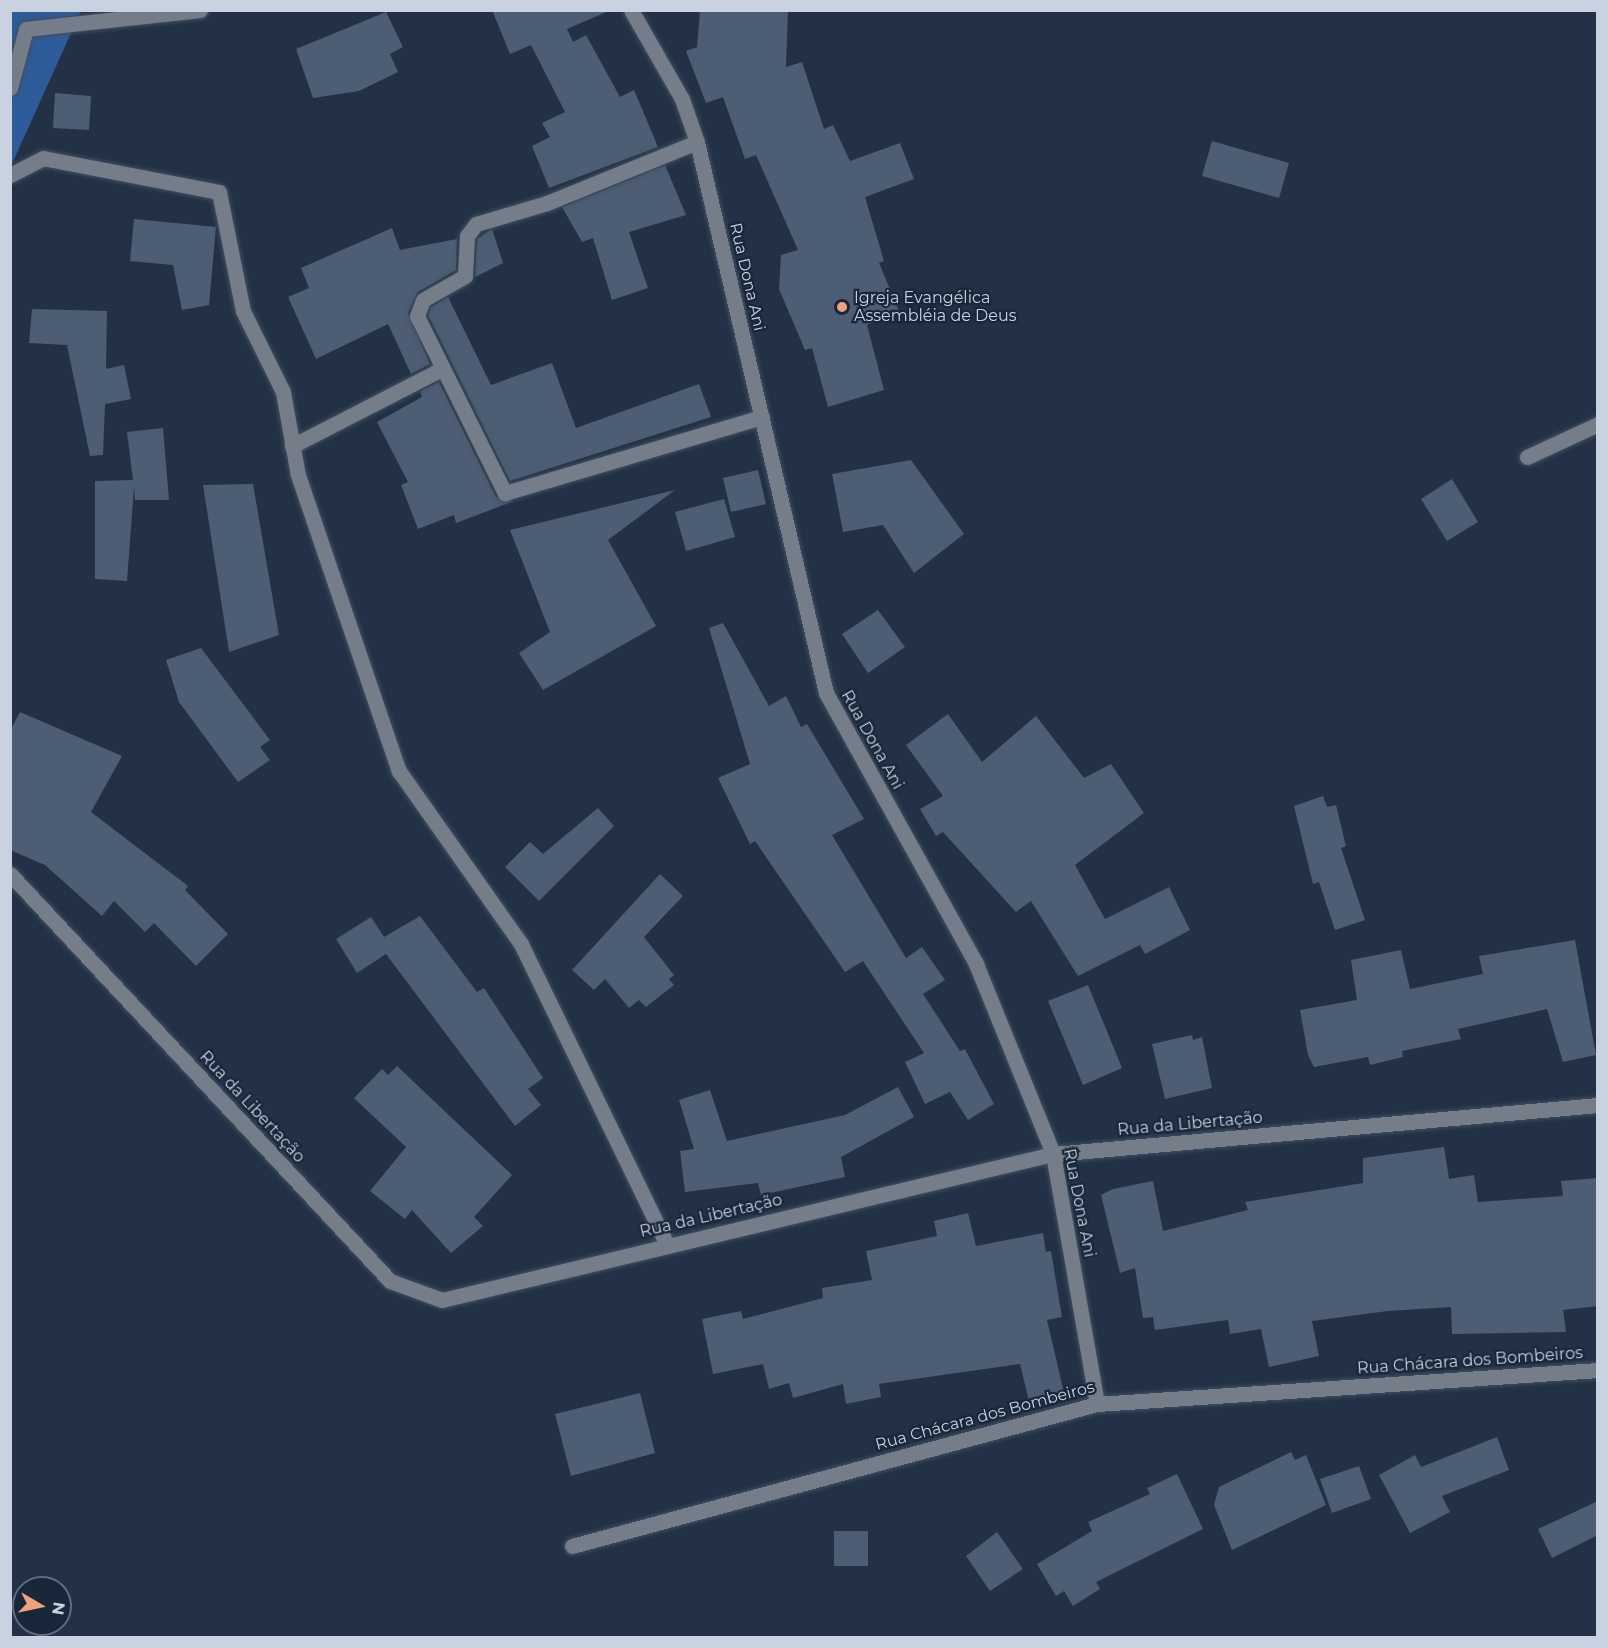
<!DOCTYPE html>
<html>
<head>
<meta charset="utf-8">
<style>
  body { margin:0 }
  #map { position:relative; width:1608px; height:1648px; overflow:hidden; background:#223146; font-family:Montserrat,sans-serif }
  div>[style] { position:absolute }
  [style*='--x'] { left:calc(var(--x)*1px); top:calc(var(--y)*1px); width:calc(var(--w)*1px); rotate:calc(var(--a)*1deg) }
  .forest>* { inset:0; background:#2e5c9a }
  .building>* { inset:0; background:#4c5d74 }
  .roads { filter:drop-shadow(0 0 2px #404e62) drop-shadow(0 0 2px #404e62) }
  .minor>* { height:15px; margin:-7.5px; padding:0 7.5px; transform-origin:7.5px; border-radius:7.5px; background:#757d88 }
  .dots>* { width:16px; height:16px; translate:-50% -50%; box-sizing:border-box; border:3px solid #19273b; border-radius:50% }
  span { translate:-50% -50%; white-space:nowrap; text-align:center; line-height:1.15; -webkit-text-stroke:4.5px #19273b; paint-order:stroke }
  .street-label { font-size:16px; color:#c9d2e0 }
  .poi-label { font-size:16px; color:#c9d2e0 }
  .left { translate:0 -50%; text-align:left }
  .frame { position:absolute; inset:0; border:12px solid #c9d2e0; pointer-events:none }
  .north { position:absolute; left:12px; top:1576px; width:60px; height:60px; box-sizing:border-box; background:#19273b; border:2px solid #5f6b7d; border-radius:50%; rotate:99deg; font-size:16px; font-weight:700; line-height:24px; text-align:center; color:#c9d2e0 }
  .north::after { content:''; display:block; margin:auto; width:21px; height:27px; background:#f1a27b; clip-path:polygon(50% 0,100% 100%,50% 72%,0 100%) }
</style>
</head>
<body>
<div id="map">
  <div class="forest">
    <div style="clip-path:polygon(11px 11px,81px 11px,11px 166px)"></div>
  </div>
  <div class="building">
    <div style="clip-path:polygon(492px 10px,611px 10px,567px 29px,573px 42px,586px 35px,620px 97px,634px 90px,658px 147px,549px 188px,532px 146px,550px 137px,542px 123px,565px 112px,531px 45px,510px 54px)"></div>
    <div style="clip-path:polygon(700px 10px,788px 10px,786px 67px,802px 62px,824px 129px,833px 125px,850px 161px,900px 143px,914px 179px,865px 197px,884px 261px,879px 263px,899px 311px,867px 325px,884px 390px,828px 407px,812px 348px,805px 350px,779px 289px,781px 255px,798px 250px,756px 155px,745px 159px,723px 97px,706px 103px,686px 51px,697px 47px)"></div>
    <div style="clip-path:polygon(386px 12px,403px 47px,390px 54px,398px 72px,359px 91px,313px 98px,296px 49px)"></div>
    <div style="clip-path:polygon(55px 93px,91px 96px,89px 130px,53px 128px)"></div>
    <div style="clip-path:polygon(1212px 141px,1289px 163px,1279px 198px,1202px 176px)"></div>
    <div style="clip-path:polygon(665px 165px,686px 215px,629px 232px,648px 288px,612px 300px,593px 238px,582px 242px,562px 207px)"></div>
    <div style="clip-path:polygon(134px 219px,216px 227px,209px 305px,182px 310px,173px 265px,130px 261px)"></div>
    <div style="clip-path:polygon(392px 228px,400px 250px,457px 239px,456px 270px,418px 292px,408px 313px,430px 364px,411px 374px,388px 324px,316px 359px,288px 297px,309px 288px,301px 268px)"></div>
    <div style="clip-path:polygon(492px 229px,503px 263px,475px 277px,477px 239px)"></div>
    <div style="clip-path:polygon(448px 297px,491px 385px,552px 363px,576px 428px,699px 384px,711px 417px,510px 481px,428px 315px,431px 307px)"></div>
    <div style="clip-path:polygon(32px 309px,107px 311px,106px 369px,124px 365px,131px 399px,105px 404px,103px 455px,90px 456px,67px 345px,29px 343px)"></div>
    <div style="clip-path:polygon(439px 382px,496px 497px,514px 501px,456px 523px,454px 515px,418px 529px,401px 485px,408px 482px,377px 422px,422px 397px,420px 391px)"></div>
    <div style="clip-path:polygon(163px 428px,169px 500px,135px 500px,134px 487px,127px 581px,95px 579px,95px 481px,133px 480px,127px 432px)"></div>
    <div style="clip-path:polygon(911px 460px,964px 534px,914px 573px,883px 525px,843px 532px,832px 474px)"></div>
    <div style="clip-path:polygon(758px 470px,766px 504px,731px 512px,723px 478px)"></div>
    <div style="clip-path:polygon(1452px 479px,1478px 522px,1447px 541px,1421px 499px)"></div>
    <div style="clip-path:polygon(253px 484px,279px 635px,229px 652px,203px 485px)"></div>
    <div style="clip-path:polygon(675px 490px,608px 540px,656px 626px,543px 690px,519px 653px,550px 632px,510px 530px)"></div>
    <div style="clip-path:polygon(724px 499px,735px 537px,686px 551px,675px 512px)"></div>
    <div style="clip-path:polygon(878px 610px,905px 647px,868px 673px,842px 634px)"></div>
    <div style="clip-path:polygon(723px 623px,769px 706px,786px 696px,801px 727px,807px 724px,864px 819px,832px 835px,906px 958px,922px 947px,945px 980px,923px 994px,960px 1051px,965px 1049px,994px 1104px,968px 1120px,950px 1092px,925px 1104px,905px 1062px,924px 1053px,863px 961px,845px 972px,755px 841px,750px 844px,718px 778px,750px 764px,709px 628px)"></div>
    <div style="clip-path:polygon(201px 648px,270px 740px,260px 747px,270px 760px,238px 782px,179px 702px,166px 660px)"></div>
    <div style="clip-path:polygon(20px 712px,122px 756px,91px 812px,188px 886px,185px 890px,228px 934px,196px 966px,154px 923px,145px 932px,114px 901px,102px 916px,45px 865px,10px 850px,10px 731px)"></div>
    <div style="clip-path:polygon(948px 714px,982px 762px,1036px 716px,1084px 778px,1111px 764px,1144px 813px,1075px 865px,1105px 919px,1169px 887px,1190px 930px,1145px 954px,1140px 945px,1078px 976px,1031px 901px,1016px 912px,943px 832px,936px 836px,920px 809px,943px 796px,906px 745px)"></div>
    <div style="clip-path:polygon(1323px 796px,1327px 807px,1336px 805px,1346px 846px,1341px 848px,1365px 920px,1335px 930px,1319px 882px,1313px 884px,1294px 806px)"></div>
    <div style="clip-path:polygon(598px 808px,614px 826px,539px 901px,505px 867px,530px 842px,543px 854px)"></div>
    <div style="clip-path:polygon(660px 874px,683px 896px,644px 937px,674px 975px,669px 979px,674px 985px,646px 1007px,639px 1000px,629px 1008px,605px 979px,594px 990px,572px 970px)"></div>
    <div style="clip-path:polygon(420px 916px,477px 992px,484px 988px,543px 1078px,528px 1089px,541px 1105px,515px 1126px,386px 954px,357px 973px,336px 939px,371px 917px,384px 937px)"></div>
    <div style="clip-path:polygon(1575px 940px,1596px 1055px,1563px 1062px,1547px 1009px,1458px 1029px,1461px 1039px,1402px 1051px,1403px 1057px,1370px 1065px,1368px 1057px,1314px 1067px,1308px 1055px,1300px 1010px,1357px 1000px,1351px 960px,1401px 950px,1410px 989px,1483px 974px,1479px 956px)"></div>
    <div style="clip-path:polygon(1088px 985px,1122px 1068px,1083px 1085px,1048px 1001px)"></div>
    <div style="clip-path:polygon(1192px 1035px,1193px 1040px,1202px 1037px,1212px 1088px,1165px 1099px,1152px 1044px)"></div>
    <div style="clip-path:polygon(397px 1066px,512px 1175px,474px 1217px,483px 1226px,451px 1253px,412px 1210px,405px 1219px,370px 1191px,406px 1147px,354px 1098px,382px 1069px,388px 1075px)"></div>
    <div style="clip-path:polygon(898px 1087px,914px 1117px,841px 1157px,845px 1177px,761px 1195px,758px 1183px,685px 1192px,680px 1151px,694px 1149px,679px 1100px,710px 1090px,727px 1141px,845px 1115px)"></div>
    <div style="clip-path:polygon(1444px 1147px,1449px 1179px,1474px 1175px,1478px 1202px,1563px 1196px,1561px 1181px,1598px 1178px,1598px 1306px,1563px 1310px,1566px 1332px,1452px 1334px,1451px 1307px,1388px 1311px,1312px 1321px,1319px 1356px,1269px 1367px,1261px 1329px,1230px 1334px,1228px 1320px,1155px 1330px,1153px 1317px,1143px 1318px,1135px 1268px,1120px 1273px,1101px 1195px,1113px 1189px,1153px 1181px,1163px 1231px,1248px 1210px,1245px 1202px,1363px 1183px,1363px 1158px)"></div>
    <div style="clip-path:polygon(968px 1213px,976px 1246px,1043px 1233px,1046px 1252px,1051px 1251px,1062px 1317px,1047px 1320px,1065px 1397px,1030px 1405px,1020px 1364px,879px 1384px,881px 1397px,846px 1404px,843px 1384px,793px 1398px,789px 1383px,769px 1389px,763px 1364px,713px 1374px,702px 1319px,741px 1311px,743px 1319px,823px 1298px,822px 1288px,872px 1280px,866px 1251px,937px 1236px,934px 1221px)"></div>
    <div style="clip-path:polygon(640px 1393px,655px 1453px,571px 1476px,555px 1414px)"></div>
    <div style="clip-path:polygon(1497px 1437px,1509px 1470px,1442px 1496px,1450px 1512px,1410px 1533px,1379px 1475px,1415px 1455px,1421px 1467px)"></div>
    <div style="clip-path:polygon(1291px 1452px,1295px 1460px,1306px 1455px,1326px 1505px,1232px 1550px,1214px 1505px,1219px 1487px)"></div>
    <div style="clip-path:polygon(1359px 1466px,1371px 1499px,1332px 1513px,1320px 1479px)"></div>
    <div style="clip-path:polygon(1177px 1474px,1203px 1529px,1096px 1582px,1100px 1589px,1073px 1606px,1064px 1591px,1056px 1596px,1037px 1564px,1092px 1531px,1088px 1522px,1150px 1494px,1147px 1488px)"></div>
    <div style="clip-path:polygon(1598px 1501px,1598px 1535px,1552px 1558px,1538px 1529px)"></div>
    <div style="clip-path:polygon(834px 1531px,868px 1531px,868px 1566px,834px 1566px)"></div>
    <div style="clip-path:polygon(997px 1532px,1023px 1569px,990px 1591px,966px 1556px)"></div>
  </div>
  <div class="roads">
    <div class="minor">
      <div style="--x:631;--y:10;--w:103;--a:60.2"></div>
      <div style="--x:682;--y:99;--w:46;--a:70.8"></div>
      <div style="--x:697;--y:142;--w:566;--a:76.82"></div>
      <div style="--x:826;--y:693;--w:310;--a:61"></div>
      <div style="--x:976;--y:964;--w:205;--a:67.9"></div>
      <div style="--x:1053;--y:1154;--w:254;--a:80"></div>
      <div style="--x:10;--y:88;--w:61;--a:-74.8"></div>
      <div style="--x:26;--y:29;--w:175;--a:-6.2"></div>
      <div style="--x:697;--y:142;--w:162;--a:157.9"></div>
      <div style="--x:547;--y:203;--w:74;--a:163.5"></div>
      <div style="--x:476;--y:224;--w:15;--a:127"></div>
      <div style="--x:467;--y:236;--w:40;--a:92.9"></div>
      <div style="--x:465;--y:276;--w:48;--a:150.3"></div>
      <div style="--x:423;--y:300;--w:17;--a:111"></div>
      <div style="--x:417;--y:316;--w:198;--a:63.6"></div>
      <div style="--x:505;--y:493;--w:268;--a:-16.5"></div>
      <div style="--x:10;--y:175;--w:37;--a:-27"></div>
      <div style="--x:43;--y:158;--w:179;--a:10.9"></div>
      <div style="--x:219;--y:192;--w:121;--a:78.6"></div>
      <div style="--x:243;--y:311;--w:90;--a:63.7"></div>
      <div style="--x:283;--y:392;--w:84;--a:79.8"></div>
      <div style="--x:298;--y:475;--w:313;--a:71.2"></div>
      <div style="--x:399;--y:771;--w:212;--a:54.8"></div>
      <div style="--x:521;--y:944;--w:335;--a:64.1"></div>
      <div style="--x:292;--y:446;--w:166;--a:-27.2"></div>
      <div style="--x:1527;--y:457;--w:78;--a:-24.9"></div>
      <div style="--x:10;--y:874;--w:557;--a:46.96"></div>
      <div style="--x:390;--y:1281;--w:55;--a:20.1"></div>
      <div style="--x:442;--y:1300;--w:628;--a:-13.44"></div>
      <div style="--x:1053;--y:1154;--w:547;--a:-5.14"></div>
      <div style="--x:572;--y:1546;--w:544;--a:-15.14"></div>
      <div style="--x:1097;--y:1404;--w:502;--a:-3.88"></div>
    </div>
  </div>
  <div class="dots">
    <div style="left:842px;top:307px;background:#f1a27b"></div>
  </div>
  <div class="street-label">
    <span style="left:747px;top:277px;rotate:77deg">Rua Dona Ani</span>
    <span style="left:872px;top:740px;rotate:61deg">Rua Dona Ani</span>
    <span style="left:252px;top:1107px;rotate:47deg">Rua da Libertação</span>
    <span style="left:1190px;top:1124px;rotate:-5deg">Rua da Libertação</span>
    <span style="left:1079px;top:1203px;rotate:79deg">Rua Dona Ani</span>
    <span style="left:711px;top:1216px;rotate:-13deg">Rua da Libertação</span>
    <span style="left:1470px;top:1361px;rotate:-4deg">Rua Chácara dos Bombeiros</span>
    <span style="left:985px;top:1416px;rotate:-15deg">Rua Chácara dos Bombeiros</span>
  </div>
  <div class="poi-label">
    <span class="left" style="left:854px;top:307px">Igreja Evangélica<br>Assembléia de Deus</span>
  </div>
  <div class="frame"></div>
  <div class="north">N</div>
</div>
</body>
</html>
